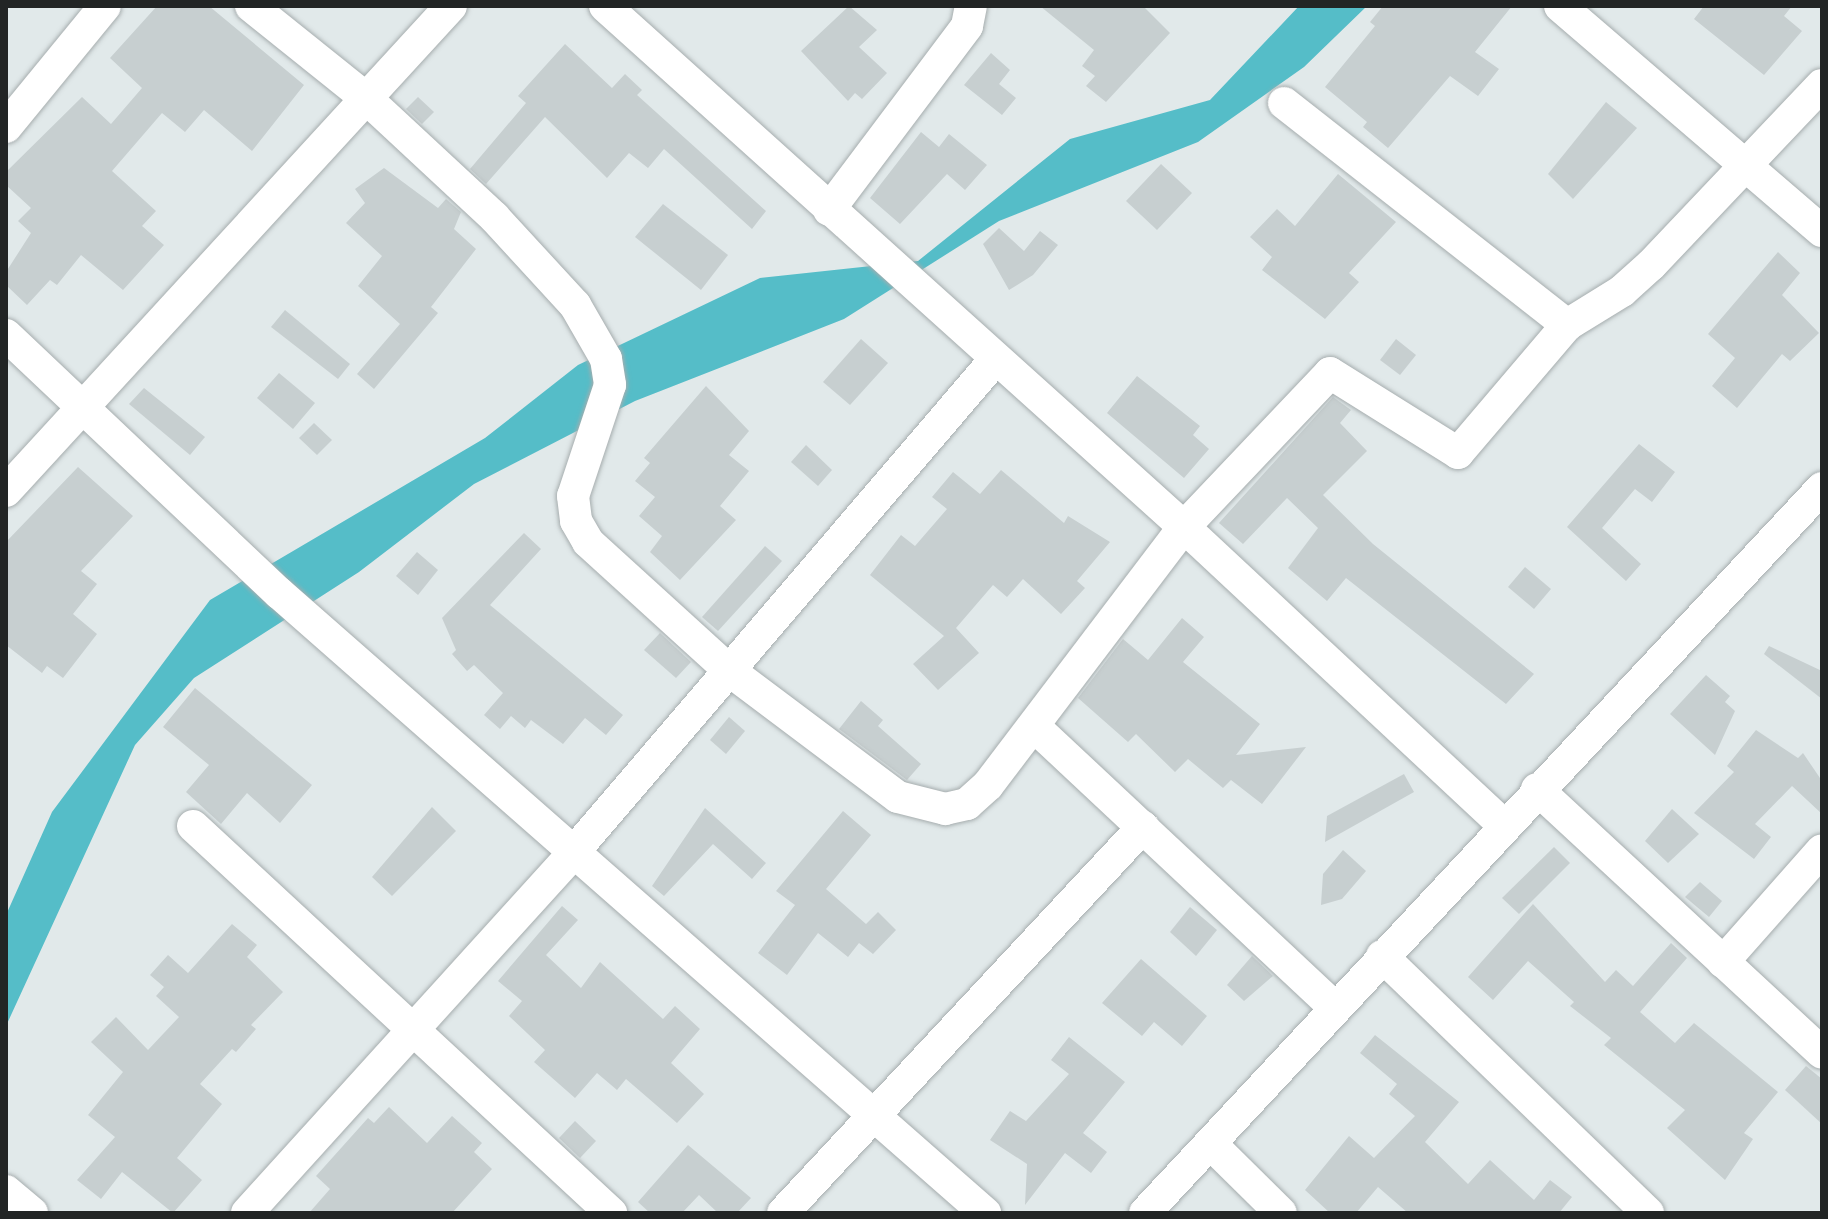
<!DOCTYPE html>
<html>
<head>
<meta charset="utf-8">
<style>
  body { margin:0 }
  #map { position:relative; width:1828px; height:1219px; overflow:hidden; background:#e1e9ea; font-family:Mulish,sans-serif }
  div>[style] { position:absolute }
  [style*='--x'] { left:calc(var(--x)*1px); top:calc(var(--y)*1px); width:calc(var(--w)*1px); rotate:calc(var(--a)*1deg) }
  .water>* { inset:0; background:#55bdc8 }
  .building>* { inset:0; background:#c7cfd0 }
  .roads { filter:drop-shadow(0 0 2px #a6adae) drop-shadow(0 0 2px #a6adae) }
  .minor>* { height:32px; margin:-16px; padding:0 16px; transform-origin:16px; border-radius:16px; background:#fff }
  span { translate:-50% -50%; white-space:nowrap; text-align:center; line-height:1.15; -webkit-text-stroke:8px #e1e9ea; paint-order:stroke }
  .frame { position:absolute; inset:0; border:8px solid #222525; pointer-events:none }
</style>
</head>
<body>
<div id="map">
  <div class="water">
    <div style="clip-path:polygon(1299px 6px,1367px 6px,1304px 67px,1198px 142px,999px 221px,844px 319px,635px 401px,474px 484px,359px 572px,194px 678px,135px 745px,6px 1026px,6px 915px,52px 812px,210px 600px,485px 438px,578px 365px,760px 278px,918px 261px,1070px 139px,1210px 100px)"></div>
  </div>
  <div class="building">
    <div style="clip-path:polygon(157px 6px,209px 6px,304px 85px,252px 151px,204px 110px,185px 132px,162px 113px,112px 171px,156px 211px,142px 226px,164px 245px,123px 290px,81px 255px,57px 285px,50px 280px,27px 305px,6px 285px,6px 272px,31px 233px,18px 221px,31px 208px,6px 185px,6px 172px,82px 97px,111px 124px,142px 88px,110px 58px)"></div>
    <div style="clip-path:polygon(849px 6px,877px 30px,859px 47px,887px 73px,862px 99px,855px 93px,848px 101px,801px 51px)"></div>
    <div style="clip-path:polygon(1040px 6px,1143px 6px,1170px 33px,1106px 102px,1086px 86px,1095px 76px,1082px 66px,1094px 50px)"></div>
    <div style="clip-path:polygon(1383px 6px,1512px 6px,1475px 52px,1499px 69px,1478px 96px,1450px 76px,1388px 148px,1363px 127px,1367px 122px,1325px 87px,1375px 26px,1370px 22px)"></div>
    <div style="clip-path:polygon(1704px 6px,1792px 6px,1784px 16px,1802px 31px,1764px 75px,1694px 19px)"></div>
    <div style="clip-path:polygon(565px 44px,612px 88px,625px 74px,642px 90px,637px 95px,766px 211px,752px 229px,664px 149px,648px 168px,629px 153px,607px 178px,545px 117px,486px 184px,470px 169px,526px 103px,518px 96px)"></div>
    <div style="clip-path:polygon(991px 53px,1010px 70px,999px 84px,1016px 98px,1002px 115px,964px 85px)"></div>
    <div style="clip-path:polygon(418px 97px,434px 112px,422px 124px,406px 109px)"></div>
    <div style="clip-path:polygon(1606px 102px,1637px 128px,1573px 199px,1548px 174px)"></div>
    <div style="clip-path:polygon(921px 132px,939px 147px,949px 134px,987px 165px,965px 190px,947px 174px,900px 224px,870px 198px)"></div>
    <div style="clip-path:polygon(1161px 164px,1192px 193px,1157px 230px,1126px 201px)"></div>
    <div style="clip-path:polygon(384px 168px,438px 208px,446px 199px,461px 212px,454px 229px,476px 249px,431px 307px,438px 313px,374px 389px,357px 374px,400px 324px,358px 286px,382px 256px,346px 223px,365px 203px,355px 189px)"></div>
    <div style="clip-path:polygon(1338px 174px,1396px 222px,1349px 273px,1359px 282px,1325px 319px,1262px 270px,1272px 257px,1250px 237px,1277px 209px,1295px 226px)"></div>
    <div style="clip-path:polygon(663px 204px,728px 255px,701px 290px,635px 237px)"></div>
    <div style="clip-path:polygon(999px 228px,1024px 251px,1040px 231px,1058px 245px,1033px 275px,1009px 290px,983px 244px)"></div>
    <div style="clip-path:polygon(1778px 252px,1800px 273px,1782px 295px,1819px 333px,1790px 361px,1782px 354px,1737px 408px,1712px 386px,1735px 358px,1708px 334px)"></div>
    <div style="clip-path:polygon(285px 310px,350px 364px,338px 379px,271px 327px)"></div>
    <div style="clip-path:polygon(861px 339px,888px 363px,850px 405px,823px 382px)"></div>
    <div style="clip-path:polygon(1396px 339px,1416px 355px,1400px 375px,1380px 360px)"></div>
    <div style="clip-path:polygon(279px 373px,315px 403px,293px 429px,257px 398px)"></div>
    <div style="clip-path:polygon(1137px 376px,1200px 426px,1193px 435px,1209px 449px,1184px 478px,1107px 413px)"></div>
    <div style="clip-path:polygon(706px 386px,749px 431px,729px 455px,749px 471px,720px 506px,736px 520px,680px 580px,650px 552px,662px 536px,639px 516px,655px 497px,635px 481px,650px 463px,644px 458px)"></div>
    <div style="clip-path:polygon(144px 388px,205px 437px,190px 455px,129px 404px)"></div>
    <div style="clip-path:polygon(1333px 397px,1351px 410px,1340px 423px,1367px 451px,1323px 495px,1373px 544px,1534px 674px,1506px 704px,1346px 578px,1327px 601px,1288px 568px,1318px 528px,1287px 498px,1243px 544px,1219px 523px)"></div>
    <div style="clip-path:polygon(314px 423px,332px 440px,317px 455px,299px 438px)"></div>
    <div style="clip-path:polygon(1639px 444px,1675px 472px,1652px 502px,1635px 489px,1602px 528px,1641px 564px,1626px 581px,1567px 527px)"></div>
    <div style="clip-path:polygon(806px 445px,832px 470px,818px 486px,791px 462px)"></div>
    <div style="clip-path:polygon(78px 467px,133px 516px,81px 571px,97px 584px,73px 614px,97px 634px,63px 678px,47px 666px,42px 673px,6px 645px,6px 542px)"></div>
    <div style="clip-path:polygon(1001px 470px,1064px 523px,1068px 516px,1110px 542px,1077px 581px,1085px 588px,1061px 614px,1023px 579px,1007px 597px,993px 585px,956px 628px,979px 653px,938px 690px,913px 664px,944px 636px,870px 575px,901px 535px,915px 546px,947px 509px,932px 497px,953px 472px,980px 494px)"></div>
    <div style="clip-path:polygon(524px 533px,541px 549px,490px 605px,623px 715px,606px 735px,585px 718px,563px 744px,531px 720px,525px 728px,511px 716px,500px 729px,484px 715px,503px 693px,474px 665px,467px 671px,452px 654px,456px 650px,442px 618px)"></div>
    <div style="clip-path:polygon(765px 546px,782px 561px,718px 631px,702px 617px)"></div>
    <div style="clip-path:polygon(417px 552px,438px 570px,418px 595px,396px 576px)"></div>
    <div style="clip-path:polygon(1525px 567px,1551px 589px,1534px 609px,1508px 587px)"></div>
    <div style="clip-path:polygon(1182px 618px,1204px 637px,1183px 662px,1260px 724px,1236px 755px,1306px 747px,1262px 804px,1231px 780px,1223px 788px,1188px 759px,1175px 772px,1136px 734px,1128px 742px,1078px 698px,1123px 639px,1148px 660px)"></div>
    <div style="clip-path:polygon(660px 633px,691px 662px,676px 678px,644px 650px)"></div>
    <div style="clip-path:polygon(1769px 646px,1822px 671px,1822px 699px,1764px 654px)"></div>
    <div style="clip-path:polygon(1706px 675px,1730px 696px,1725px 702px,1735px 711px,1715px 755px,1670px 714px)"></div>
    <div style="clip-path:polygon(195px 688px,312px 785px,280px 823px,247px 793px,221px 824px,186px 792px,209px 765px,163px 727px)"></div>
    <div style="clip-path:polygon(861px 701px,883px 720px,878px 726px,921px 764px,907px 780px,839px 729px)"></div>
    <div style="clip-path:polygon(729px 717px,745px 731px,726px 754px,710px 740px)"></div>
    <div style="clip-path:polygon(1756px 730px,1798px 758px,1803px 753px,1822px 781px,1822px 814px,1792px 786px,1755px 824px,1771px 837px,1754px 859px,1694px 813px,1734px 772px,1727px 766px)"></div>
    <div style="clip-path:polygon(1404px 774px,1414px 792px,1325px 842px,1327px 816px)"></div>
    <div style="clip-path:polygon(432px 807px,456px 831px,392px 896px,372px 877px)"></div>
    <div style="clip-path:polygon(705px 808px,766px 863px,752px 879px,713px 844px,664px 896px,652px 886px)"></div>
    <div style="clip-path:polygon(1672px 809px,1699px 834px,1668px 863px,1645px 841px)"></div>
    <div style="clip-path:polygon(843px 811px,871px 835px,826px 889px,866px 924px,878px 912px,896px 930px,873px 954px,859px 943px,848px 957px,818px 933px,787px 975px,758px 953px,795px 905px,776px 891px)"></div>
    <div style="clip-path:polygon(1554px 847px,1570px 863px,1519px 914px,1502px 898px)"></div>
    <div style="clip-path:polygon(1343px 850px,1366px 871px,1342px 899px,1321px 905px,1323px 874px)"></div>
    <div style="clip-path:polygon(1700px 882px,1722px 901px,1709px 917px,1685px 897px)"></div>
    <div style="clip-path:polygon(1533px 904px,1605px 982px,1616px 970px,1633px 986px,1671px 943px,1687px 958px,1640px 1012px,1675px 1043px,1694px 1023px,1778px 1092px,1744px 1133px,1753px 1139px,1725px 1180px,1667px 1128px,1685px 1110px,1604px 1045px,1611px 1038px,1570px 1006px,1574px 1002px,1528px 961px,1493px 1000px,1468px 977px)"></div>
    <div style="clip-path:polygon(562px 906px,578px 920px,546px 955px,581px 988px,600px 962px,663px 1019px,675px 1006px,700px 1029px,671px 1063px,704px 1094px,677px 1123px,626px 1079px,617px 1090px,597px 1073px,575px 1098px,534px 1062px,545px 1050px,509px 1016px,522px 1001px,498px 981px)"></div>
    <div style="clip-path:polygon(1190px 907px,1217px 930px,1196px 956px,1170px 932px)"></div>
    <div style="clip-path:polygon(232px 924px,257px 945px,247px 957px,283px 992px,251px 1025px,256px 1029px,236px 1052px,232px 1049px,200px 1084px,222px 1104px,177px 1158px,202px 1180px,173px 1213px,122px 1172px,101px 1199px,77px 1180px,115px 1137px,88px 1115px,123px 1072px,91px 1042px,116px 1017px,148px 1050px,179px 1017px,156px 996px,164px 987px,150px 975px,168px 955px,188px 973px)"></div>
    <div style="clip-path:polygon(1252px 956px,1273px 976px,1244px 1001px,1227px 985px)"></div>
    <div style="clip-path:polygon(1141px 959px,1207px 1016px,1182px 1046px,1154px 1022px,1142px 1036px,1102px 1003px)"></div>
    <div style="clip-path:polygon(1375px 1035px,1459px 1102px,1425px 1142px,1468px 1184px,1490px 1160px,1534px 1200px,1550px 1180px,1572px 1197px,1559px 1213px,1408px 1213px,1378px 1187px,1356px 1213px,1330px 1213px,1305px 1190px,1349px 1136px,1374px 1158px,1415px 1116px,1389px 1094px,1397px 1084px,1360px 1053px)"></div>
    <div style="clip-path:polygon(1069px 1037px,1125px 1082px,1083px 1133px,1107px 1152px,1091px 1173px,1065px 1153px,1025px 1205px,1027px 1164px,990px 1140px,1010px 1111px,1026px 1121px,1069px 1074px,1051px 1060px)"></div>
    <div style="clip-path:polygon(1806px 1066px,1822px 1079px,1822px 1124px,1785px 1090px)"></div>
    <div style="clip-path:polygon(389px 1107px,427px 1143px,452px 1116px,482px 1143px,474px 1152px,492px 1169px,452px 1213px,309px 1213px,330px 1189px,316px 1176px,368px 1118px,374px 1123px)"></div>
    <div style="clip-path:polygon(575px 1121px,596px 1141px,580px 1158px,559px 1138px)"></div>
    <div style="clip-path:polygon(688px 1145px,751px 1198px,737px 1213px,718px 1213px,699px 1195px,682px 1213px,650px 1213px,638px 1202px)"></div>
  </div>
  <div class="roads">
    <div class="minor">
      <div style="--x:251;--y:6;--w:147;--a:38.7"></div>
      <div style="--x:366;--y:98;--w:175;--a:42.9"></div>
      <div style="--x:494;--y:217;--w:120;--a:47.4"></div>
      <div style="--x:575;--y:305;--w:62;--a:60.1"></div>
      <div style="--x:606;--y:359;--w:26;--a:81"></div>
      <div style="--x:610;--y:385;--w:117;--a:108.4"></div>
      <div style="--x:573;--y:496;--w:25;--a:83"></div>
      <div style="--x:576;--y:521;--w:24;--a:60"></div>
      <div style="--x:588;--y:542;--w:192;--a:42.3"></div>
      <div style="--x:730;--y:671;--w:210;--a:36.9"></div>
      <div style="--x:898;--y:797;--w:49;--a:14.3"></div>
      <div style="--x:945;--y:809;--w:23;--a:-13"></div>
      <div style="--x:967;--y:804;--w:28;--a:-42"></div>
      <div style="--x:988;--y:785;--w:324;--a:-52.8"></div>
      <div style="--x:1184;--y:527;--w:212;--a:-46.5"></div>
      <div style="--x:1330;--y:373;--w:151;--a:32"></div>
      <div style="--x:1458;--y:453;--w:168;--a:-49.6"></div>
      <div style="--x:1567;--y:325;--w:65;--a:-31.7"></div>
      <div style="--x:1622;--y:291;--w:39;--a:-42"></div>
      <div style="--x:1651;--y:265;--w:248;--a:-46.5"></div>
      <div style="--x:605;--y:6;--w:779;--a:41.98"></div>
      <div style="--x:1184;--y:527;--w:437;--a:43"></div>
      <div style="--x:1560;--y:6;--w:345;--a:40.7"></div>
      <div style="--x:1284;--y:103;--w:360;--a:38.1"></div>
      <div style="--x:6;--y:127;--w:156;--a:-50.7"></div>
      <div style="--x:829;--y:210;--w:230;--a:-53.1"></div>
      <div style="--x:967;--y:26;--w:20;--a:-79"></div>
      <div style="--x:6;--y:335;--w:376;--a:43.4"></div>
      <div style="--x:279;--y:593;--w:940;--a:41.29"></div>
      <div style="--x:6;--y:491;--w:658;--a:-47.46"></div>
      <div style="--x:1036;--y:728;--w:408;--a:43.1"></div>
      <div style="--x:1537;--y:789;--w:388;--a:42.8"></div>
      <div style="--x:193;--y:826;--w:570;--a:42.79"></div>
      <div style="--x:1382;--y:956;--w:370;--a:44"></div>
      <div style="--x:1723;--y:962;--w:149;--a:-48.5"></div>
      <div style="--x:1211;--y:1144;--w:98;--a:44.6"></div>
      <div style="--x:6;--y:1191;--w:34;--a:40"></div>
      <div style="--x:247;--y:1213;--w:484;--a:-47.8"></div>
      <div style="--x:572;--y:854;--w:649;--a:-49.44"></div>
      <div style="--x:783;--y:1213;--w:528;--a:-47"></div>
      <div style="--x:1145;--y:1213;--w:992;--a:-46.96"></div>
    </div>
  </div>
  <div class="frame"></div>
</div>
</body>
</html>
